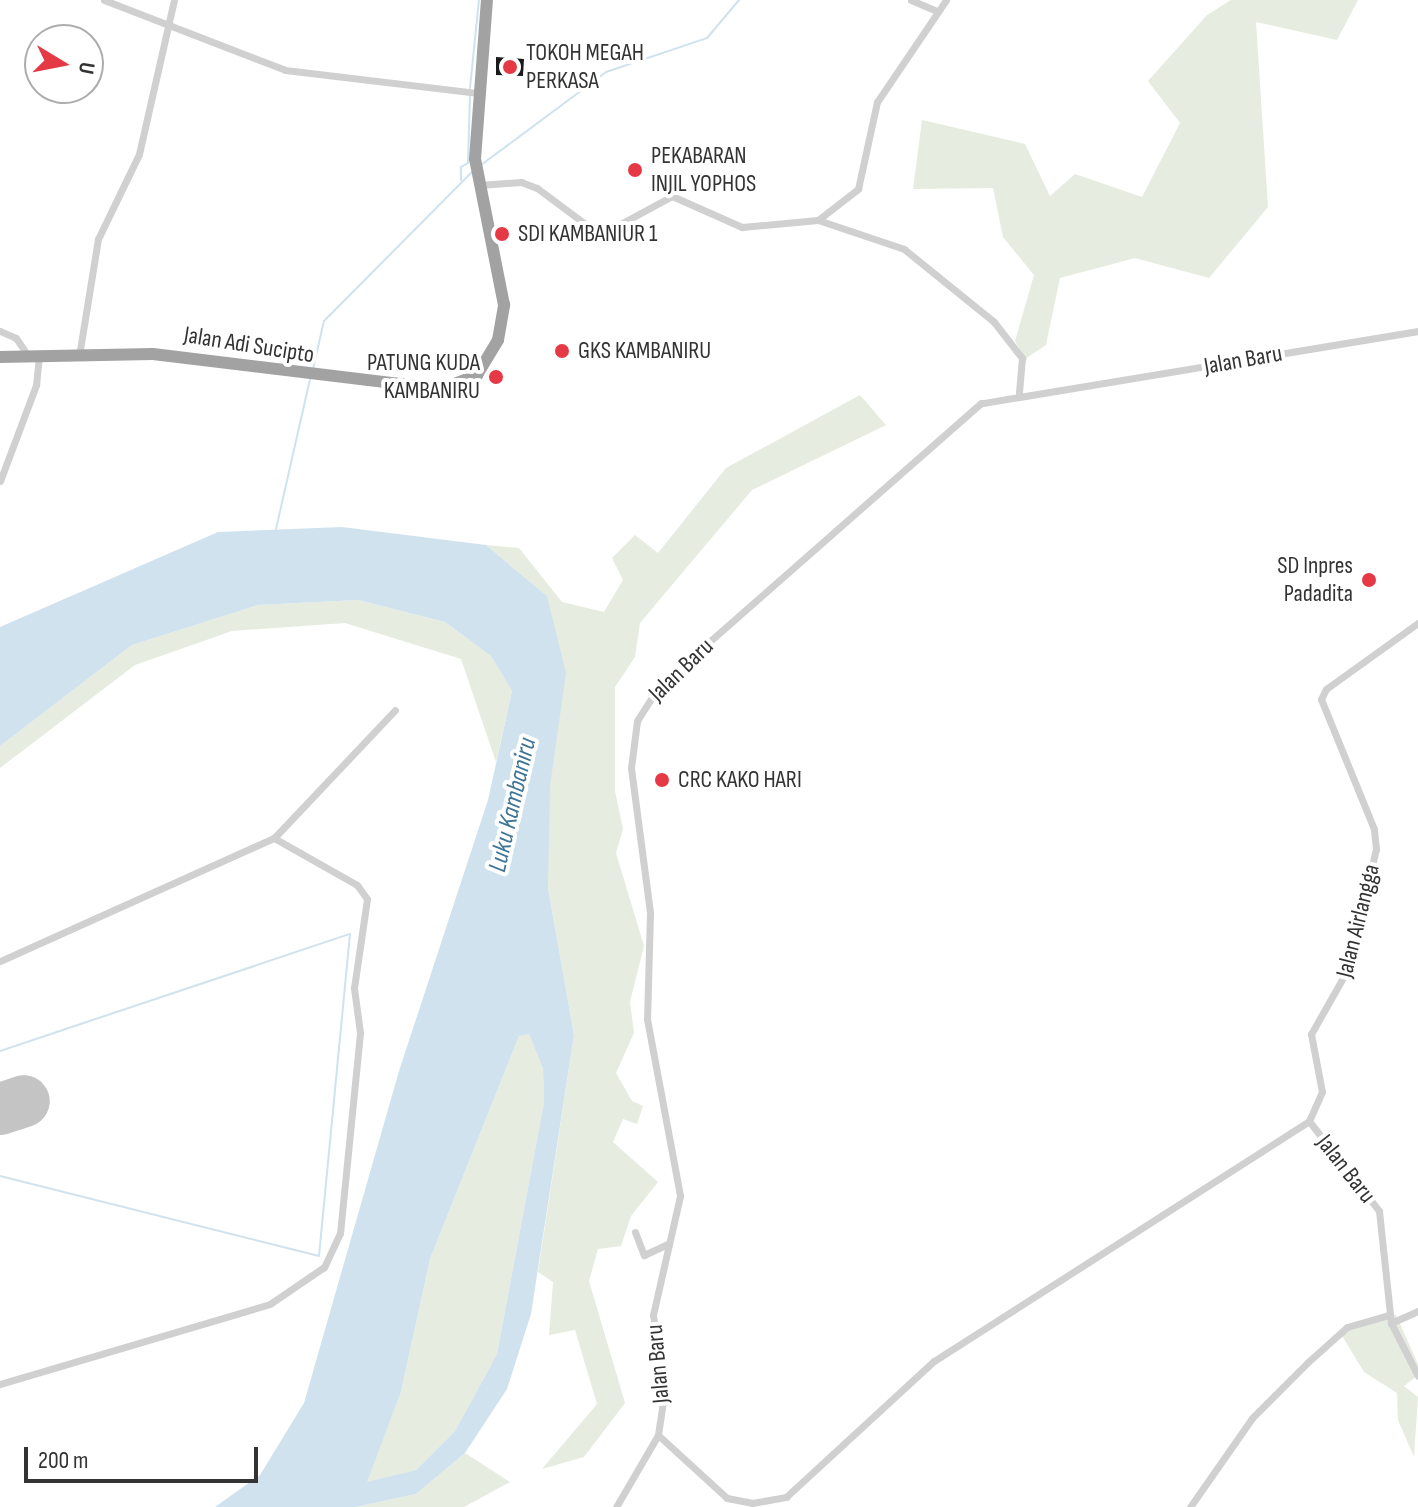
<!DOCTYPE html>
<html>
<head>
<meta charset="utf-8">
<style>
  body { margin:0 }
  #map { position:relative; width:1418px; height:1507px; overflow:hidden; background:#fff; font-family:"Sofia Sans Condensed",sans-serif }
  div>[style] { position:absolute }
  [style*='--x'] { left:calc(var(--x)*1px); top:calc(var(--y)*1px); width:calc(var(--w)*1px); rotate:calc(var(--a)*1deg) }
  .green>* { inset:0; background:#e6ecdf }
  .water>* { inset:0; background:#cfe2ee }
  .stream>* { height:2px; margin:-1px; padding:0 1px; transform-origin:1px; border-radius:1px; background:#cfe2ee }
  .runway>* { height:52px; margin:-26px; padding:0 26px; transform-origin:26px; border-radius:26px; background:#c4c4c4 }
  .building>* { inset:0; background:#1a1a1a }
  .minor>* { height:7px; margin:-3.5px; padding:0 3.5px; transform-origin:3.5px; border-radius:3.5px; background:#d0d0d0 }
  .trunk>* { height:12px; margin:-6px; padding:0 6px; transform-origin:6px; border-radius:6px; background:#a2a2a2 }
  .dots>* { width:22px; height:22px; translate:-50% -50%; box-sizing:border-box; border:4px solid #fff; border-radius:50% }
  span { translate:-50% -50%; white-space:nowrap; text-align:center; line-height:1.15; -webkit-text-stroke:8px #fff; paint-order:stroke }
  .poi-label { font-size:24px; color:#333 }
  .left { translate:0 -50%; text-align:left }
  .right { translate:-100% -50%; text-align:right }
  .street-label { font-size:24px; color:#333 }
  .water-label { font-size:26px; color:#3f7597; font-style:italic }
  .north { position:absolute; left:24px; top:24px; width:80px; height:80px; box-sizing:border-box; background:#fff; border:2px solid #adadad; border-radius:50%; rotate:100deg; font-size:22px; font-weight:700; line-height:32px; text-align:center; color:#333 }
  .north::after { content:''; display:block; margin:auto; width:28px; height:36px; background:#e63946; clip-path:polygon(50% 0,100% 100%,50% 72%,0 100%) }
  .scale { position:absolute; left:24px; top:1447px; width:234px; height:36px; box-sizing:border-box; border:4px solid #333; border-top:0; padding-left:10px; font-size:24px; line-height:28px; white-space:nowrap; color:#333; -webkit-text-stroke:6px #fff; paint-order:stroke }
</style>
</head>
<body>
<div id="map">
  <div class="green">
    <div style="clip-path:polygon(1231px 0,1358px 0,1337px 40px,1256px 22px,1268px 207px,1209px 278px,1135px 258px,1060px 278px,1046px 345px,1025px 359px,1015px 341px,1034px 275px,1003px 237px,993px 188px,913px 189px,922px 120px,1025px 144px,1050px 196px,1075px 174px,1142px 197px,1180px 123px,1148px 81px,1207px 15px)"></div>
    <div style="clip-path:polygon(860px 395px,886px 425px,752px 490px,640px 623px,635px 657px,615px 687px,615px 791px,623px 829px,616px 853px,644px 946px,630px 1002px,634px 1033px,616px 1073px,632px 1101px,643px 1106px,637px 1124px,623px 1119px,613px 1142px,658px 1182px,631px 1216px,621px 1246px,598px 1249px,589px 1281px,625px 1403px,584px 1457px,542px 1469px,597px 1404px,575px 1330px,549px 1335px,553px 1282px,538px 1272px,574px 1035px,548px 888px,547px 596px,486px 545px,519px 548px,562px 602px,604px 612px,623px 580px,612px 558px,635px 535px,658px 553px,726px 468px)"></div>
    <div style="clip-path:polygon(358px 600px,445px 622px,491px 656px,512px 691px,496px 762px,461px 659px,345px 623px,232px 631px,135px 665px,0 768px,0 746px,132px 645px,258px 605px)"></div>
    <div style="clip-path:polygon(529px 1034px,543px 1069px,544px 1102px,497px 1354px,455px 1431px,416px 1470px,366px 1483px,401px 1392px,430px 1259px,519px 1036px)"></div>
    <div style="clip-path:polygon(1396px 1315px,1418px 1364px,1418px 1375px,1404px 1386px,1418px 1397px,1414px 1457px,1398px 1420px,1397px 1393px,1364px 1372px,1341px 1334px,1366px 1320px)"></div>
    <div style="clip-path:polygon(465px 1453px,510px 1482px,464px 1507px,355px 1507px,416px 1494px)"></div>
  </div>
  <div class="water">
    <div style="clip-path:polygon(evenodd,342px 527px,486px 545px,547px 596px,566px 673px,550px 786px,548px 888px,574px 1035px,531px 1314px,507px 1389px,465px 1453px,416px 1494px,355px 1507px,215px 1507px,260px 1475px,304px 1403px,399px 1071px,488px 800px,512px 691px,491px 656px,445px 622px,358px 600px,258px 605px,132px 645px,0 746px,0 627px,218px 532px,342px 527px,529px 1034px,543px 1069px,544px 1102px,497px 1354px,455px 1431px,416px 1470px,367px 1482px,401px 1392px,430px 1259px,519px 1036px,529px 1034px)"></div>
  </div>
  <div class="stream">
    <div style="--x:470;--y:88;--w:88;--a:-84.2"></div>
    <div style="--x:481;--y:165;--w:156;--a:-36.6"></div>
    <div style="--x:606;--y:72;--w:107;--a:-18.6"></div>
    <div style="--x:707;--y:38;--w:50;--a:-49.9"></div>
    <div style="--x:461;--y:180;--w:13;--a:-90"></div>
    <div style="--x:461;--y:167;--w:8;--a:-30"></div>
    <div style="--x:468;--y:163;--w:68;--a:-88.3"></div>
    <div style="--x:313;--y:369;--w:49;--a:-77.1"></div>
    <div style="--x:324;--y:321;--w:211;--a:-45.2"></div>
    <div style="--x:276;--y:529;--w:154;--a:-77.2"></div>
    <div style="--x:0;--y:1051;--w:369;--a:-18.5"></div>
    <div style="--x:350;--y:934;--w:323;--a:95.5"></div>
    <div style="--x:319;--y:1256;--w:329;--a:-165.9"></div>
  </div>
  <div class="runway">
    <div style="--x:0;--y:1109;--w:25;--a:-18"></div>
  </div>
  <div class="building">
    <div style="clip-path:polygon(496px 57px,524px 59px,523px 76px,496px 75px)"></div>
  </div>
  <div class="minor">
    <div style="--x:104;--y:0;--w:194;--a:21.1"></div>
    <div style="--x:285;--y:70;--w:193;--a:6.8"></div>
    <div style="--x:911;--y:0;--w:28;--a:23"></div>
    <div style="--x:479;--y:185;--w:42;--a:-4.1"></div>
    <div style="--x:521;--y:182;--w:17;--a:21"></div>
    <div style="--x:537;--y:188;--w:79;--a:36.7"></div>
    <div style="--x:600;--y:235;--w:82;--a:-28.4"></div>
    <div style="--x:672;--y:196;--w:77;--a:23.9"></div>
    <div style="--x:742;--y:227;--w:76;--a:-5.3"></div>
    <div style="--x:818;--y:220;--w:51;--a:-37.8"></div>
    <div style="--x:858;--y:189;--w:89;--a:-77.7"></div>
    <div style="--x:877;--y:102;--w:123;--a:-55.9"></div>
    <div style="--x:818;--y:220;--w:91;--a:18.6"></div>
    <div style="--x:904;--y:249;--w:116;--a:39"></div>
    <div style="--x:994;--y:322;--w:46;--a:52.1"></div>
    <div style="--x:1022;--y:358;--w:35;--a:95"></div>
    <div style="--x:0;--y:331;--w:17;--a:24"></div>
    <div style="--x:16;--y:338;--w:23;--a:56"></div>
    <div style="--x:1418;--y:331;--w:443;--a:170.6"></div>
    <div style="--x:981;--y:403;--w:429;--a:138.7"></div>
    <div style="--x:659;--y:686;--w:41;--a:122.2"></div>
    <div style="--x:637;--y:721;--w:47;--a:97.3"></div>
    <div style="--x:631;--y:768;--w:146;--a:82.5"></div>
    <div style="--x:650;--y:913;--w:106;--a:91.6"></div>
    <div style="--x:647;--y:1019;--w:180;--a:79.4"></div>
    <div style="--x:680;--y:1196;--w:122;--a:102.8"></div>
    <div style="--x:653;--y:1315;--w:74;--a:80.7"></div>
    <div style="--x:665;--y:1388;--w:48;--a:98.5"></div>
    <div style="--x:658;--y:1435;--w:93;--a:42.4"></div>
    <div style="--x:727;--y:1498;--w:25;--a:11"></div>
    <div style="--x:752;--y:1503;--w:35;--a:-10"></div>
    <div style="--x:786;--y:1497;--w:201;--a:-42.6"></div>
    <div style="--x:934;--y:1361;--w:445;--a:-32.6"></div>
    <div style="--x:1309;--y:1121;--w:114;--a:52.1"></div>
    <div style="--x:1379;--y:1211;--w:113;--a:83.9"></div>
    <div style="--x:1391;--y:1323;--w:59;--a:63"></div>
    <div style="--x:79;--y:356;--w:119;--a:-80.8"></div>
    <div style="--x:98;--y:239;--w:94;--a:-64.2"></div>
    <div style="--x:139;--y:154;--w:158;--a:-77.2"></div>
    <div style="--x:0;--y:481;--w:103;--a:-69.4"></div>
    <div style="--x:36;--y:385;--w:28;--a:-84"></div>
    <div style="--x:274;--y:838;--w:176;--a:-46.6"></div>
    <div style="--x:0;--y:961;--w:300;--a:-24.2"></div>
    <div style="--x:274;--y:838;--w:95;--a:29.5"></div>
    <div style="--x:357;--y:885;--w:17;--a:54"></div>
    <div style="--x:367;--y:899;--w:90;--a:98.3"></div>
    <div style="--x:354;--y:988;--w:45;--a:82.4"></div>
    <div style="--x:360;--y:1033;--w:201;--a:95.7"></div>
    <div style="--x:340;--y:1233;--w:38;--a:115"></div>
    <div style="--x:324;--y:1267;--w:65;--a:145.6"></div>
    <div style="--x:270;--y:1304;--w:282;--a:163.5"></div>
    <div style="--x:1309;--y:1121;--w:32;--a:-66"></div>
    <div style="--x:1322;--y:1092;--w:59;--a:-100.7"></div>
    <div style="--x:1311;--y:1034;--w:75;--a:-60.4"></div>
    <div style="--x:1348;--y:969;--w:123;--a:-76.9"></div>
    <div style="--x:1376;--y:849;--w:20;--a:-96"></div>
    <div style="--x:1374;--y:829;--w:140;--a:-112.2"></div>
    <div style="--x:1321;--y:699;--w:11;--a:-63"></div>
    <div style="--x:1326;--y:689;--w:113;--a:-35.7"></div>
    <div style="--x:635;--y:1232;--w:25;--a:69"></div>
    <div style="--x:644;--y:1255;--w:26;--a:-25"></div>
    <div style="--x:1391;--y:1323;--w:30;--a:-24"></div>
    <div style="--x:616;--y:1507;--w:83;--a:-59.7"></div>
    <div style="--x:1190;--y:1507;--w:108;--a:-55.1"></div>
    <div style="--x:1252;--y:1418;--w:79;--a:-45"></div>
    <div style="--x:1308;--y:1362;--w:52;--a:-41.9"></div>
    <div style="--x:1347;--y:1327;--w:44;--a:-15.9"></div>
  </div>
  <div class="trunk">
    <div style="--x:0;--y:357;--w:153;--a:-1.1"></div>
    <div style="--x:153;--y:354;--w:290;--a:6.9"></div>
    <div style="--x:441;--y:389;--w:39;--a:-21"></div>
    <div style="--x:477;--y:375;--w:41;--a:-59"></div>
    <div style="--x:498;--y:340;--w:36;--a:-80"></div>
    <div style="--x:504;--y:305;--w:149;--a:-101.2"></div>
    <div style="--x:475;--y:159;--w:159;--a:-85.7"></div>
  </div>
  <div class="dots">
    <div style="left:510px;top:67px;background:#e63946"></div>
    <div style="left:635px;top:170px;background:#e63946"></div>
    <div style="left:502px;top:234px;background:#e63946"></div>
    <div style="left:562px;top:351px;background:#e63946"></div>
    <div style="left:496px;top:377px;background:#e63946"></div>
    <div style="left:1369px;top:580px;background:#e63946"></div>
    <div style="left:662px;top:780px;background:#e63946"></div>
  </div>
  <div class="poi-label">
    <span class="left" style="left:526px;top:67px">TOKOH MEGAH<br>PERKASA</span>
    <span class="left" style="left:651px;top:170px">PEKABARAN<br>INJIL YOPHOS</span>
    <span class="left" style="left:518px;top:234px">SDI KAMBANIUR 1</span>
    <span class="left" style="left:578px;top:351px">GKS KAMBANIRU</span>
    <span class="right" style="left:480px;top:377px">PATUNG KUDA<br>KAMBANIRU</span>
    <span class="right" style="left:1353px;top:580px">SD Inpres<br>Padadita</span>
    <span class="left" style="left:678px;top:780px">CRC KAKO HARI</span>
  </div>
  <div class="street-label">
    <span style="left:249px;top:345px;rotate:9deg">Jalan Adi Sucipto</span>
    <span style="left:1243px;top:360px;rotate:-10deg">Jalan Baru</span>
    <span style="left:681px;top:670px;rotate:-44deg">Jalan Baru</span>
    <span style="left:1358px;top:921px;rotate:-76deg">Jalan Airlangga</span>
    <span style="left:1346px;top:1169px;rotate:52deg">Jalan Baru</span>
    <span style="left:658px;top:1364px;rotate:-95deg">Jalan Baru</span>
  </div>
  <div class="water-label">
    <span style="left:513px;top:805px;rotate:-77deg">Luku Kambaniru</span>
  </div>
  <div class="north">U</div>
  <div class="scale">200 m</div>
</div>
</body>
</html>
